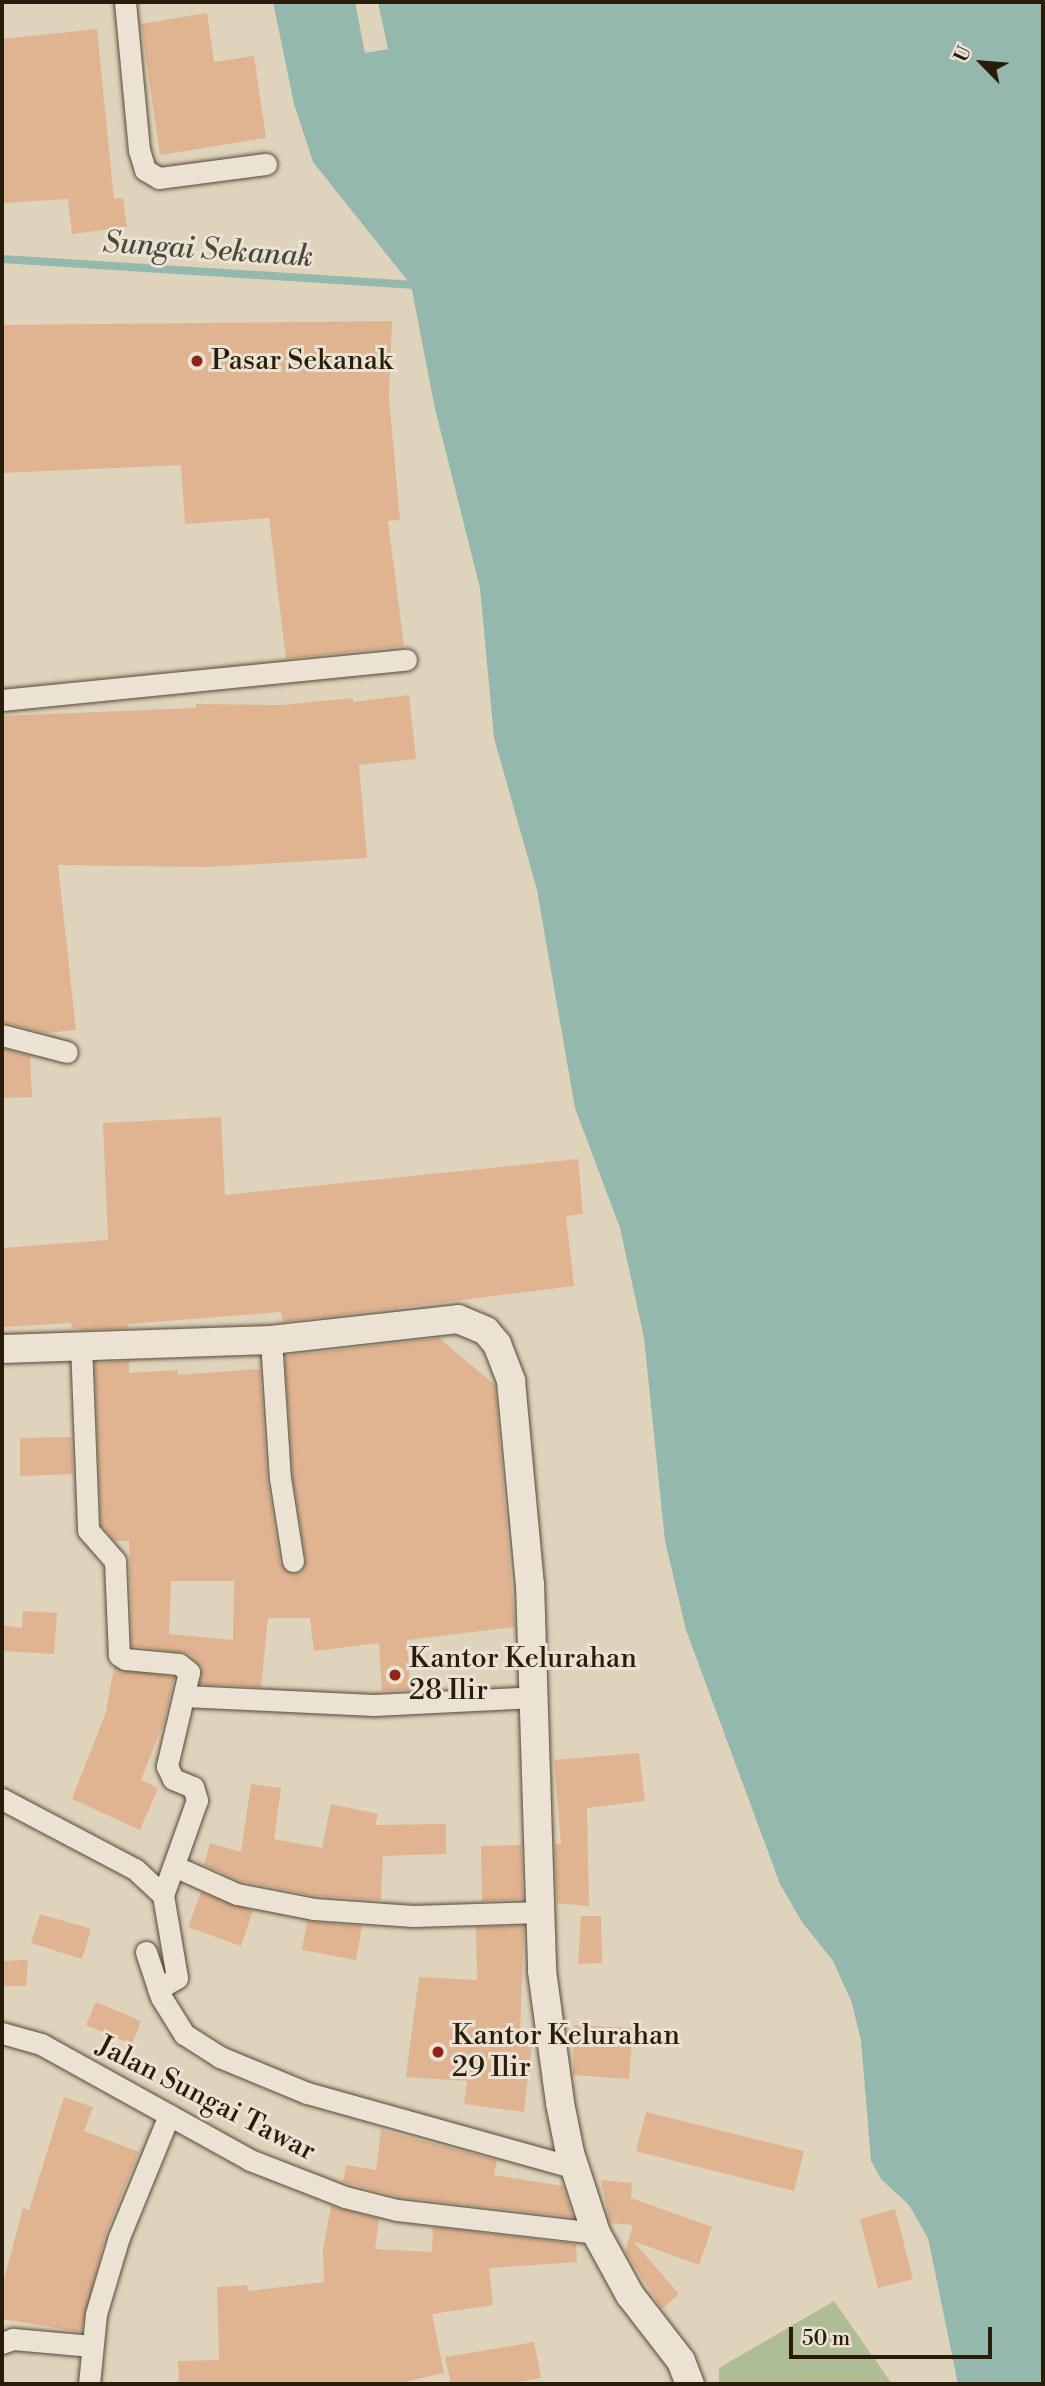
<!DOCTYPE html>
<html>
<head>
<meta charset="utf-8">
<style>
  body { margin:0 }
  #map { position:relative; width:1045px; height:2386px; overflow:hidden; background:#e0d3bb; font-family:"Libre Bodoni",serif }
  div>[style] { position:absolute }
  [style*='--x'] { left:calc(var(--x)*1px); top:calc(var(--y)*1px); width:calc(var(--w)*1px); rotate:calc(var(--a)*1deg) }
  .green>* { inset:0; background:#aebd93 }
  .water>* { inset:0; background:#94b8ad }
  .pier>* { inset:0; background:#e0d3bb }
  .stream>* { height:8px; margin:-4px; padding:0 4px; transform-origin:4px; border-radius:4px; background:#94b8ad }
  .building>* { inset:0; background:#e0b391 }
  .roads { filter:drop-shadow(0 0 2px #564a37) drop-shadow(0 0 2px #564a37) }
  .minor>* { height:21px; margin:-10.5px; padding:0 10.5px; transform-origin:10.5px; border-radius:10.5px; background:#ebe2d3 }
  .tertiary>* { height:28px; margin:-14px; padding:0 14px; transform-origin:14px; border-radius:14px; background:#ebe2d3 }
  .dots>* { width:19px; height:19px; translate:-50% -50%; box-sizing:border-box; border:4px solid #ebe2d3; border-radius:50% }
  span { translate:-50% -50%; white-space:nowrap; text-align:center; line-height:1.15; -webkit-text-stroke:6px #ebe2d3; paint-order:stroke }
  .poi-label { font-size:28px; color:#281c0b }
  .left { translate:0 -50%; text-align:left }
  .street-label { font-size:28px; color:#281c0b }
  .water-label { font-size:30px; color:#484b3c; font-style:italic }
  .frame { position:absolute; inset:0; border:4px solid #281c0b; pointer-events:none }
  .north { position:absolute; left:947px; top:28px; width:70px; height:70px; -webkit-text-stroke:5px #ebe2d3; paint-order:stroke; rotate:295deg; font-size:19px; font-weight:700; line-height:28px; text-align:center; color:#281c0b }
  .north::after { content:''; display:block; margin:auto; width:24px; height:32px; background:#281c0b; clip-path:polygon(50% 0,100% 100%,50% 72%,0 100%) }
  .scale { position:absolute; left:789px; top:2327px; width:203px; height:32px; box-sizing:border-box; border:4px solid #281c0b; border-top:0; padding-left:9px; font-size:21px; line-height:24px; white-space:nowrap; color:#281c0b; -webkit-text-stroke:5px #ebe2d3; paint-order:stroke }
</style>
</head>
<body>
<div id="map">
  <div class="green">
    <div style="clip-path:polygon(834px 2301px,892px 2384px,719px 2384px,719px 2368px)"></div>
  </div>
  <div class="water">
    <div style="clip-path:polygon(273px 2px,1043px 2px,1043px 2384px,958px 2384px,928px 2238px,909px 2205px,881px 2179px,871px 2161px,861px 2041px,852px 2003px,833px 1961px,802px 1922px,780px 1884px,686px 1630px,665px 1541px,644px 1338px,620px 1228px,575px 1108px,537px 890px,494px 738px,480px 588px,435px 409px,411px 285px,313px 162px,294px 104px)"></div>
  </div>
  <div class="pier">
    <div style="clip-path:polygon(355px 2px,378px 2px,388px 49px,365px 53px)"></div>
  </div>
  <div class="stream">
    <div style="--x:2;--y:259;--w:410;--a:3.6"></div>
  </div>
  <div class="building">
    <div style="clip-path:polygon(207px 13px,214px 62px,254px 56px,266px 138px,160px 155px,141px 24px)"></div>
    <div style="clip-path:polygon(97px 29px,114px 199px,123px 198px,127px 227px,72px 234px,68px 199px,2px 203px,2px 39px)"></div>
    <div style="clip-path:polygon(392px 321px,389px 397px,400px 520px,388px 521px,404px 646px,286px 659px,269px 518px,185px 524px,181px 465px,2px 473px,2px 325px)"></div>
    <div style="clip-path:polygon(409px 695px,416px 759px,359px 765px,367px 858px,206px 867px,58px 865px,76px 1030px,46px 1033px,2px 1022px,2px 716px,196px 708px,196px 704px,281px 705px,353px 698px,353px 702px)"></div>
    <div style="clip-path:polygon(2px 1048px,30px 1056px,32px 1097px,2px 1098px)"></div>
    <div style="clip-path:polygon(221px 1117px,225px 1195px,578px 1159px,583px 1214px,566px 1216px,574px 1286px,283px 1322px,281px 1312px,128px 1324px,128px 1328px,85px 1330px,72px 1328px,71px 1323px,2px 1327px,2px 1248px,108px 1240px,103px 1123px)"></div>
    <div style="clip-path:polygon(evenodd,439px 1338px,495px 1385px,515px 1627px,407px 1640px,410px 1690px,382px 1691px,379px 1643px,314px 1651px,310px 1618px,268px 1618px,261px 1687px,200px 1684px,201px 1667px,187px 1653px,132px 1646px,129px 1541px,115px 1541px,101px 1525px,95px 1363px,129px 1361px,129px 1373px,178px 1370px,178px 1375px,260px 1369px,267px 1479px,280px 1563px,294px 1574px,302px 1571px,306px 1559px,293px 1477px,285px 1356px,439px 1338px,171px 1581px,234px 1581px,233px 1640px,169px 1634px,171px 1581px)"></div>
    <div style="clip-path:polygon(71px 1437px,73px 1474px,20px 1476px,20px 1438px)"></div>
    <div style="clip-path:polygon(23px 1611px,57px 1613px,54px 1654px,2px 1651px,2px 1625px,22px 1628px)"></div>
    <div style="clip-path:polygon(114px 1667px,174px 1677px,164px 1722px,141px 1780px,158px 1788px,140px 1830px,72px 1799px,106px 1712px)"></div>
    <div style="clip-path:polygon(639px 1753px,645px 1801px,587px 1808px,589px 1906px,557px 1903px,555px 1844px,561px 1844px,554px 1760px)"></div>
    <div style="clip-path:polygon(251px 1784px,281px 1788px,274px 1839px,322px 1848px,331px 1804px,378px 1814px,375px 1825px,446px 1824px,446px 1854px,383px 1856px,381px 1900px,316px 1896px,241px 1881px,204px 1865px,210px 1843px,241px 1852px)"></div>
    <div style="clip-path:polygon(521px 1845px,523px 1899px,482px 1901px,481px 1846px)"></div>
    <div style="clip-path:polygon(201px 1892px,253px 1911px,241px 1946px,188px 1927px)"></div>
    <div style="clip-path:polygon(40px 1914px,91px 1929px,82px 1959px,31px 1943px)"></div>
    <div style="clip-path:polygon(581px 1916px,601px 1916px,602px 1963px,578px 1964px)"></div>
    <div style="clip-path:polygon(307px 1921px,362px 1926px,356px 1960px,302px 1950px)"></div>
    <div style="clip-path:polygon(524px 1926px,520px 2033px,533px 2035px,524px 2112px,464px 2104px,467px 2081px,406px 2077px,419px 1977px,477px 1980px,476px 1927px)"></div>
    <div style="clip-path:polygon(28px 1960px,26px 1986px,2px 1986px,2px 1961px)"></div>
    <div style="clip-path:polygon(96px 2002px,141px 2021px,132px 2044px,86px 2025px)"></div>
    <div style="clip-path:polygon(574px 2025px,633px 2028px,629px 2079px,573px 2075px)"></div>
    <div style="clip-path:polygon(64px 2097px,93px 2107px,84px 2131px,139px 2152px,106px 2233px,81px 2332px,2px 2319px,2px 2287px,23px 2208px,29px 2210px)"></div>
    <div style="clip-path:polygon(646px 2112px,804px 2151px,794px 2191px,636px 2151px)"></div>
    <div style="clip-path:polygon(381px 2130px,497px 2160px,494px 2175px,563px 2186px,573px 2217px,399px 2197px,343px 2182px,346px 2165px,376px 2170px)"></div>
    <div style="clip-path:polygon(601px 2180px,632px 2183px,631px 2198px,712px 2227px,699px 2265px,633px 2241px,679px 2294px,662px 2309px,625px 2251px,633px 2225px,610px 2223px)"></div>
    <div style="clip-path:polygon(331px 2206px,379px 2219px,375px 2249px,432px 2252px,433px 2227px,576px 2244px,577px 2262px,489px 2268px,493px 2305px,432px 2314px,444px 2373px,397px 2384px,179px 2384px,178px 2361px,219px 2360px,217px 2287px,247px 2285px,248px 2291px,324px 2282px,323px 2250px)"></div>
    <div style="clip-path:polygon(895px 2209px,913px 2279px,878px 2288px,860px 2219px)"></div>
    <div style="clip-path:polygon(534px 2342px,541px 2378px,506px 2384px,451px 2384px,445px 2357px)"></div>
  </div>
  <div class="roads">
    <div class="minor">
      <div style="--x:125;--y:2;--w:149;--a:84.6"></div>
      <div style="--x:139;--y:150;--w:21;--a:73"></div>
      <div style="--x:145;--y:170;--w:16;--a:30"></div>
      <div style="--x:159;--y:178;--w:108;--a:-7.5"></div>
      <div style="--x:2;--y:700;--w:406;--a:-5.7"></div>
      <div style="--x:2;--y:1035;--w:67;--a:14.7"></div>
      <div style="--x:271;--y:1340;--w:138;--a:86.3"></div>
      <div style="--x:280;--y:1478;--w:84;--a:81.1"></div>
      <div style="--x:81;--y:1344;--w:186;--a:87.8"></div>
      <div style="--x:88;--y:1530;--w:41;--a:48.9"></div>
      <div style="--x:115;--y:1561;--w:94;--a:87.6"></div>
      <div style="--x:119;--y:1655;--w:7;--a:34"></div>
      <div style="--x:125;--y:1659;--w:54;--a:5.3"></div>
      <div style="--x:179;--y:1664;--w:13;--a:39"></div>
      <div style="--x:189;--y:1672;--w:97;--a:103.2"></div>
      <div style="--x:167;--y:1766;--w:14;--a:65"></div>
      <div style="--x:173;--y:1779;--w:22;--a:22"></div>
      <div style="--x:193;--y:1787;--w:14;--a:73"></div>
      <div style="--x:197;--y:1800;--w:101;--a:109.7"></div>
      <div style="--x:163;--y:1895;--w:84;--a:80.4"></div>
      <div style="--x:177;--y:1978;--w:22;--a:150"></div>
      <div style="--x:184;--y:1696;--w:190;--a:2.7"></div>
      <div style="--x:374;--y:1705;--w:161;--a:-2.8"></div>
      <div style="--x:2;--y:1799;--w:150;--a:27.8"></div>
      <div style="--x:135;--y:1869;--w:38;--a:43"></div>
      <div style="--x:174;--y:1866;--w:69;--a:24"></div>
      <div style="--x:237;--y:1894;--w:78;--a:11"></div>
      <div style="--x:314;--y:1909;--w:99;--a:4"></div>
      <div style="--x:413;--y:1916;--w:128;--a:-1.8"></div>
      <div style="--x:146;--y:1952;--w:47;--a:71.6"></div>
      <div style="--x:161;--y:1997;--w:44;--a:58.1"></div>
      <div style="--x:184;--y:2034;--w:43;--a:32.6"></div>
      <div style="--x:220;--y:2057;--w:94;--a:22.5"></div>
      <div style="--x:307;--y:2093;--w:278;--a:15.6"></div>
      <div style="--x:2;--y:2033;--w:41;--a:15.8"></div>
      <div style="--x:41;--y:2044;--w:239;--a:29"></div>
      <div style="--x:250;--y:2160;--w:102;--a:21.3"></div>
      <div style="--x:345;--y:2197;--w:54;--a:14"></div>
      <div style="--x:397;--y:2210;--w:200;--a:6.6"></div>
      <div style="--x:2;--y:2343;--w:12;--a:-20"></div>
      <div style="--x:13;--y:2339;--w:79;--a:5.1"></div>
      <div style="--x:89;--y:2384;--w:70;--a:-84.3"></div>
      <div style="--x:96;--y:2314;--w:80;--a:-73.4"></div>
      <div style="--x:119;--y:2237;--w:132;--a:-67.7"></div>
    </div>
    <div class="tertiary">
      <div style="--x:2;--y:1349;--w:269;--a:-1.9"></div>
      <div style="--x:271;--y:1340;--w:188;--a:-6.4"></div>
      <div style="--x:458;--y:1319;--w:30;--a:23"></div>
      <div style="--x:486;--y:1331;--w:17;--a:50"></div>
      <div style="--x:497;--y:1344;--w:40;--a:69"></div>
      <div style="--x:511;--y:1381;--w:204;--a:84.7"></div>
      <div style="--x:530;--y:1584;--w:387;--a:88.2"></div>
      <div style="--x:542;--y:1971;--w:133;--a:82.2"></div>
      <div style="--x:560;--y:2103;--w:51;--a:78.7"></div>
      <div style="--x:570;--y:2153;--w:84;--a:72"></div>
      <div style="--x:596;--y:2233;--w:71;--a:61.3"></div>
      <div style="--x:630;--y:2295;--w:83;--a:52.3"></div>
      <div style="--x:681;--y:2361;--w:25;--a:69"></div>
    </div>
  </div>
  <div class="dots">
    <div style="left:197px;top:361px;background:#8f2418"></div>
    <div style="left:395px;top:1675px;background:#8f2418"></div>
    <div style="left:438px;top:2052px;background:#8f2418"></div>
  </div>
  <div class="poi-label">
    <span class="left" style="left:211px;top:361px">Pasar Sekanak</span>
    <span class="left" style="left:409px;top:1675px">Kantor Kelurahan<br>28 Ilir</span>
    <span class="left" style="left:452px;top:2052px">Kantor Kelurahan<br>29 Ilir</span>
  </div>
  <div class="street-label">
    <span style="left:206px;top:2099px;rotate:27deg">Jalan Sungai Tawar</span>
  </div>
  <div class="water-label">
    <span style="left:208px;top:250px;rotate:4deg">Sungai Sekanak</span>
  </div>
  <div class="frame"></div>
  <div class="north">U</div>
  <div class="scale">50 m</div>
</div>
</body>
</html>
